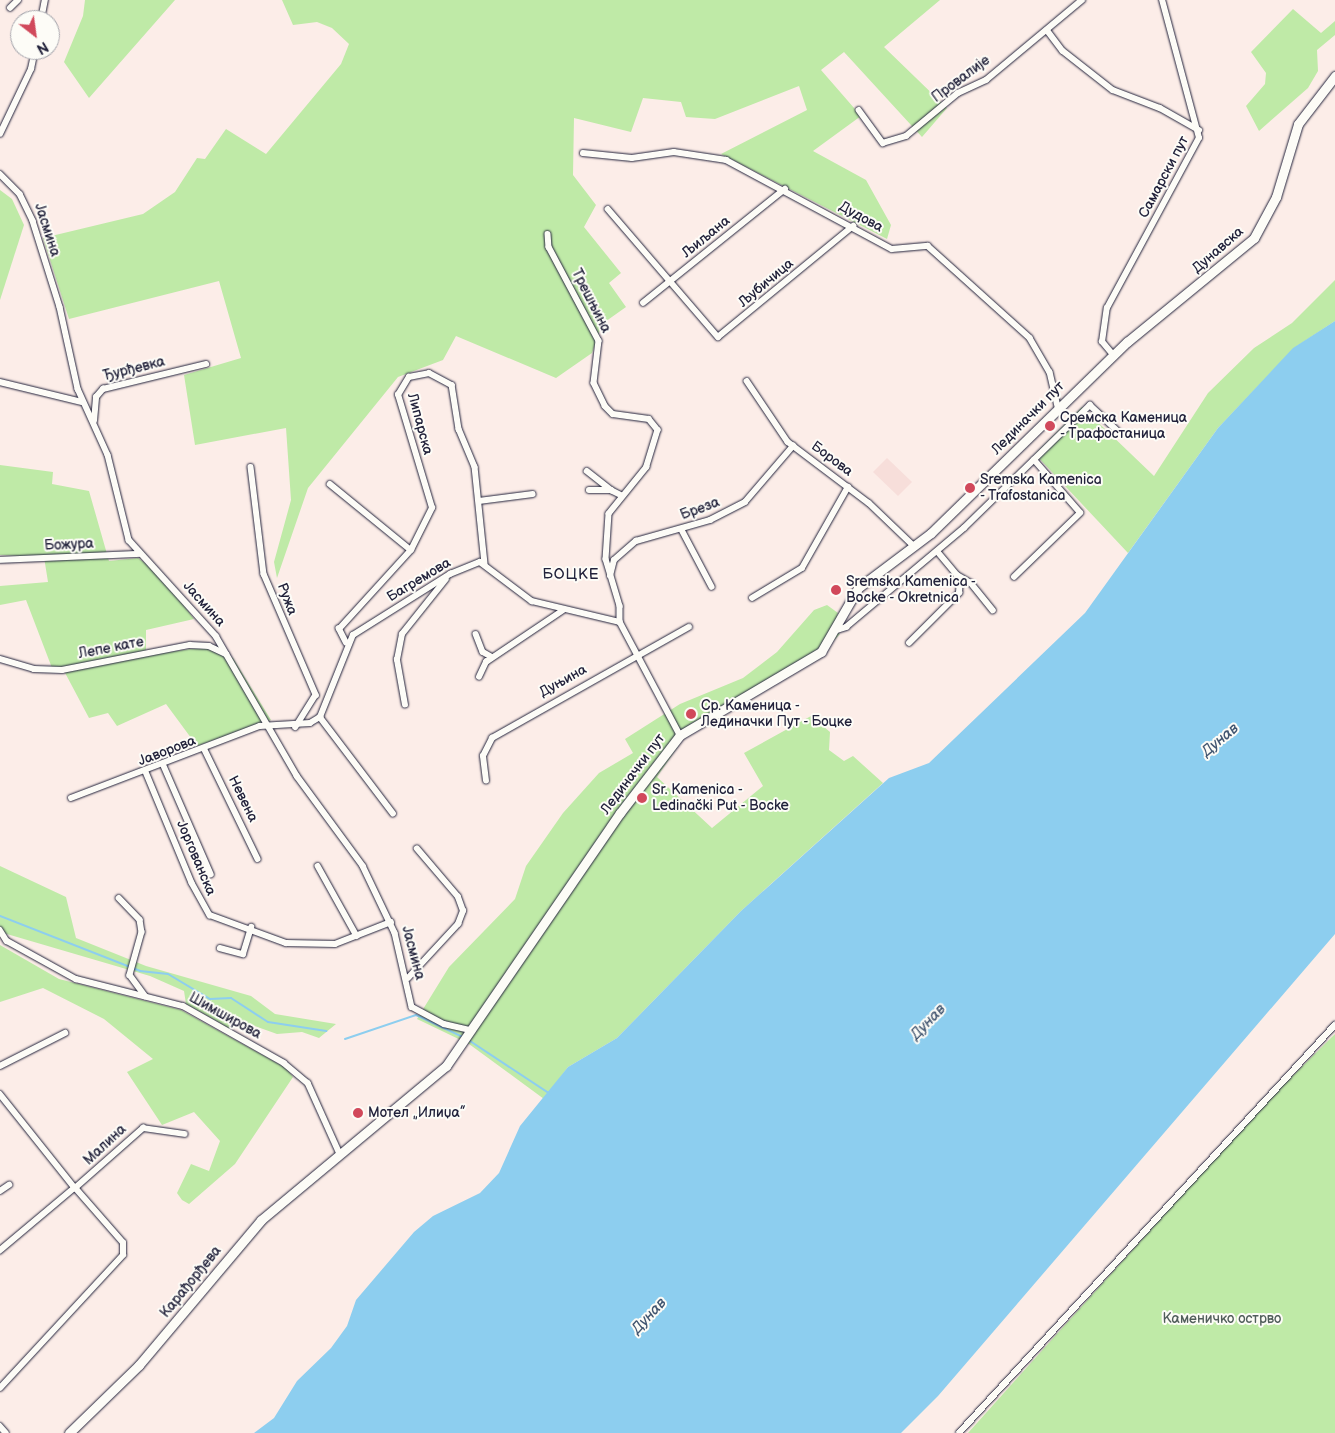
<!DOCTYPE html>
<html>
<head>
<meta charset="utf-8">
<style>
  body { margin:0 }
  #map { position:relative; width:1335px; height:1433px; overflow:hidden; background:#fcede8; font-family:"Balsamiq Sans",sans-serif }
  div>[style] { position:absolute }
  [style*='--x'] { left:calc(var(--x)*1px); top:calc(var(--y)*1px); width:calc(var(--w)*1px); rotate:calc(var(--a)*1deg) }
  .built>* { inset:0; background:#f7deda }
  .green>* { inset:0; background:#bfeaa7 }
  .water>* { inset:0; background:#8dceef }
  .stream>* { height:2px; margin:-1px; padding:0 1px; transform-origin:1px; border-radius:1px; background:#8dceef }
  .roads { filter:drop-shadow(0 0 1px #22223b) drop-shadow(0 0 1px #22223b) }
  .street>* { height:5.5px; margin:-2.75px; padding:0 2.75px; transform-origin:2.75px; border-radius:2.75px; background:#fdfcf7 }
  .secondary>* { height:9px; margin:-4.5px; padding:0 4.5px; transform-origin:4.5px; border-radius:4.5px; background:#fdfcf7 }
  .dots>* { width:14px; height:14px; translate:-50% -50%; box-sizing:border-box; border:2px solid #fdfcf7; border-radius:50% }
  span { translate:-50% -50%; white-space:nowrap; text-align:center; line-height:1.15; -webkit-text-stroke:4px #fdfcf7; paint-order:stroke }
  .street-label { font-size:14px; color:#22223b }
  .poi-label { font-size:14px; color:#22223b }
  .left { translate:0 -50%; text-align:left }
  .park-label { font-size:14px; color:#515e5b }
  .neighbourhood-label { font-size:15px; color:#22223b; letter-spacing:1px }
  .water-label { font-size:15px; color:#425671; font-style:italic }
  .north { position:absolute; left:10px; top:10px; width:50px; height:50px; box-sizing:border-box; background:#fdfcf7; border:1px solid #a5a5ac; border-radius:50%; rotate:150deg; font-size:14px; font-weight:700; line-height:20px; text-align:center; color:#22223b }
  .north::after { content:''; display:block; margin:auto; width:18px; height:22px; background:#d1495b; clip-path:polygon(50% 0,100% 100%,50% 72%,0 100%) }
</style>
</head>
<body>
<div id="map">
  <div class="built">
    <div style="clip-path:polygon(887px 458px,912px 482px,898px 496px,873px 472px)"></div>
  </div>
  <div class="green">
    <div style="clip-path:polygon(85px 0,175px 0,89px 98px,64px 62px,83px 16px)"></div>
    <div style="clip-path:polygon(282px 0,940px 0,884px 47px,947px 108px,922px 137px,844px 52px,821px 70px,861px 116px,813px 151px,866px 180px,891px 225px,887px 239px,721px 154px,807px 110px,799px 86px,715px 119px,686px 117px,681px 102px,643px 98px,631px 132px,574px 118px,573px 175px,596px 205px,584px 227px,621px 273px,609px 283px,626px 307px,602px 324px,592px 353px,556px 378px,456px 336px,443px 360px,398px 377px,308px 488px,277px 578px,274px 562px,291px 500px,286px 428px,195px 445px,184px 375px,241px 358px,219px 281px,69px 319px,43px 238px,143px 214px,175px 192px,197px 158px,205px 159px,226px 129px,266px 154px,341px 64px,349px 44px,332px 28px,317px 22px,293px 25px)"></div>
    <div style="clip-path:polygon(1293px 9px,1321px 33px,1335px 21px,1335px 35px,1317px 50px,1318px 71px,1308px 88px,1259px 131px,1246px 106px,1265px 84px,1266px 73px,1251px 52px)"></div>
    <div style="clip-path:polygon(0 190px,12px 199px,24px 225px,0 300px)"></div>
    <div style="clip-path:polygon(1335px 280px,1335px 321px,1294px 348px,1218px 428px,1128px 553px,1035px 454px,1082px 407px,1154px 476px,1208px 393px,1254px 348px,1292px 323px)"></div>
    <div style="clip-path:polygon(0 465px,53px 472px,52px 484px,89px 491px,109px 561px,138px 558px,160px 573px,194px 619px,146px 630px,146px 655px,213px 646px,233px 658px,271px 720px,197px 746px,166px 704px,117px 726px,108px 713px,89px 718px,63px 669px,52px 668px,26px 600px,0 605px,0 586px,48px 582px,44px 557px,0 555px)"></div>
    <div style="clip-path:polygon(827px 605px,838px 613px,833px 629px,840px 634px,814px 662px,690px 729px,657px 777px,712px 828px,763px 786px,744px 753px,811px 716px,830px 732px,829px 750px,844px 761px,853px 756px,883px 783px,741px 911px,617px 1038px,568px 1067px,544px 1099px,469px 1044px,417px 1019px,449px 967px,515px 899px,526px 866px,563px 813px,599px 773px,633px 753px,625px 739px,680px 704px,743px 678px,777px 652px,814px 610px)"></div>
    <div style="clip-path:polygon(0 866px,66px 897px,76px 938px,146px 966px,251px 996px,275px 1014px,336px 1024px,319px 1038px,302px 1032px,277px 1034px,238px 1020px,230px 1029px,186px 1004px,184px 991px,150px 976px,0 932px)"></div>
    <div style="clip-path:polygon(0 945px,59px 979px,181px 1010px,286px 1068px,293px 1077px,235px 1164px,189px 1204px,182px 1200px,177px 1193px,191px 1164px,209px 1171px,220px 1141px,194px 1112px,162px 1125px,127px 1072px,153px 1059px,104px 1019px,43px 988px,0 1002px)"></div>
    <div style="clip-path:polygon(1335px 1034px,1335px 1433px,968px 1433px,1259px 1109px)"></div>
  </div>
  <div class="water">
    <div style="clip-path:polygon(1335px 321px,1335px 934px,938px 1396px,901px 1433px,254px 1433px,274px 1418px,297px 1381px,331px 1348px,347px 1326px,356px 1300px,414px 1232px,433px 1216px,480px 1193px,499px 1173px,520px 1126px,568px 1067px,617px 1038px,741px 911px,889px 778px,929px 763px,1085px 613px,1218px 428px,1293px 348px)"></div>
  </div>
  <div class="stream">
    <div style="--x:0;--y:916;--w:150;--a:21.4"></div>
    <div style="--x:140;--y:971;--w:28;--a:6"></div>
    <div style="--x:168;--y:974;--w:49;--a:30.8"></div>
    <div style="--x:210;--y:999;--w:21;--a:-3"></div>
    <div style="--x:231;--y:998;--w:44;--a:33"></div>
    <div style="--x:268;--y:1022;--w:59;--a:8.8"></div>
    <div style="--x:345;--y:1039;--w:75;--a:-18.7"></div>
    <div style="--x:416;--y:1015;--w:52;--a:25.1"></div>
    <div style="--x:467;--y:1039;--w:100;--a:33.5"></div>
  </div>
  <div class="roads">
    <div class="street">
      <div style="--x:10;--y:8;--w:11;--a:-45"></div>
      <div style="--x:41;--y:20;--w:20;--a:-79"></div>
      <div style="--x:1047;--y:30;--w:26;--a:53"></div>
      <div style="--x:1063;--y:51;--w:63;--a:38"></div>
      <div style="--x:1113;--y:90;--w:50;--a:21"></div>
      <div style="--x:1160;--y:108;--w:45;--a:29.4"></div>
      <div style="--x:859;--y:110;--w:41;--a:54"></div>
      <div style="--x:883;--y:143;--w:24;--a:-17"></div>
      <div style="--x:906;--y:136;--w:67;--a:-39.6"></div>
      <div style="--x:958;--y:93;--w:31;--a:-25"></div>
      <div style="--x:986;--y:80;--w:125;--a:-39.8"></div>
      <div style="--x:0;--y:134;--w:72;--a:-64.5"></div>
      <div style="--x:31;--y:69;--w:19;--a:-78"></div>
      <div style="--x:583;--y:153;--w:49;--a:5.8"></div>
      <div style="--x:632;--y:158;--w:42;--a:-8.1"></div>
      <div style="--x:674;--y:152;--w:53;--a:8.7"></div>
      <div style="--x:726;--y:160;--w:188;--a:28.2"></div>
      <div style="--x:892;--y:249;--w:36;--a:-5"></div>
      <div style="--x:928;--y:246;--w:137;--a:42"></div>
      <div style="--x:1030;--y:338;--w:39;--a:60"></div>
      <div style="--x:1050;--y:372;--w:36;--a:77"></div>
      <div style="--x:0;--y:174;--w:28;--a:45"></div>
      <div style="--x:20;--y:194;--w:30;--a:64"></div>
      <div style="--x:33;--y:221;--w:90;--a:72.6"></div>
      <div style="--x:60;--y:307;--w:84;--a:77.6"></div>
      <div style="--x:78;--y:389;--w:72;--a:65.6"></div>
      <div style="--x:108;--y:455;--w:88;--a:76.1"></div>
      <div style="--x:129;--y:540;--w:130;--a:47.8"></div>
      <div style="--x:216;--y:636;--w:162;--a:59.9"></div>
      <div style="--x:297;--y:776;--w:112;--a:53.7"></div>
      <div style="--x:363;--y:866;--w:74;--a:64.5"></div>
      <div style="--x:395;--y:933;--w:76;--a:77.1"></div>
      <div style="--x:412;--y:1007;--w:36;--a:28"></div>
      <div style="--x:444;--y:1024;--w:28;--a:13"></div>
      <div style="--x:608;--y:209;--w:169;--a:49.3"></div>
      <div style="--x:718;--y:337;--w:175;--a:-39.4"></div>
      <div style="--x:548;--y:234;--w:13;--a:86"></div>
      <div style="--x:549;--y:247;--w:106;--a:62"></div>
      <div style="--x:599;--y:341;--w:42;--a:96.8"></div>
      <div style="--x:594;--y:383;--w:25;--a:64"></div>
      <div style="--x:605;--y:406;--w:11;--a:45"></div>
      <div style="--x:613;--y:414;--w:36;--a:8"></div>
      <div style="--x:649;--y:419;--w:14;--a:51"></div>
      <div style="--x:658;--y:430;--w:39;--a:107"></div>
      <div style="--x:647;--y:467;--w:60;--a:129"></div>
      <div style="--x:609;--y:514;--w:45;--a:93.8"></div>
      <div style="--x:606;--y:559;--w:49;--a:73.4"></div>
      <div style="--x:620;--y:606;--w:16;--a:90"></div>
      <div style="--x:643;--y:303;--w:182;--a:-38.8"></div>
      <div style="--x:1113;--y:355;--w:17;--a:-130"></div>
      <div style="--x:1102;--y:342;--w:34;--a:-82"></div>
      <div style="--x:1107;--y:308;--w:193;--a:-61.6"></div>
      <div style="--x:1199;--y:138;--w:143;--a:-105"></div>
      <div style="--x:747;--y:381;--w:73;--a:56.1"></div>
      <div style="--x:788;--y:442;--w:101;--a:37"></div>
      <div style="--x:869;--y:503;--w:62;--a:43.7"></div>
      <div style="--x:0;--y:382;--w:84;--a:13.7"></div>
      <div style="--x:94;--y:421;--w:24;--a:-85"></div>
      <div style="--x:96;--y:397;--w:11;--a:-49"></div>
      <div style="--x:103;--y:389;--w:106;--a:-13.6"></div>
      <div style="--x:251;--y:467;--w:108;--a:83.1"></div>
      <div style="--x:264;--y:574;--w:132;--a:66.7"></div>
      <div style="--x:316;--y:695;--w:38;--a:122"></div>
      <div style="--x:587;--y:471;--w:31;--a:38"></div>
      <div style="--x:330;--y:484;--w:104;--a:39.2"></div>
      <div style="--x:589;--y:490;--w:22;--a:0"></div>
      <div style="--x:611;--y:490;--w:11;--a:27"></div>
      <div style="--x:479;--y:501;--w:54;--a:-7.4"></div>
      <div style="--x:682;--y:530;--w:64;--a:62.2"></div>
      <div style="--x:0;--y:560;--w:139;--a:-2.5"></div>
      <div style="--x:957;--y:575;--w:16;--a:30"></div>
      <div style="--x:971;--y:583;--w:35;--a:51"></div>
      <div style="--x:610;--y:576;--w:16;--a:-76"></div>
      <div style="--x:614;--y:560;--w:29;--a:-41"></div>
      <div style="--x:636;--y:541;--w:77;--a:-15.8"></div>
      <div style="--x:710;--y:520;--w:39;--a:-27"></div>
      <div style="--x:745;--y:502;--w:74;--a:-49.4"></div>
      <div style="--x:1014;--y:577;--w:92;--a:-44.1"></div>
      <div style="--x:1080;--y:513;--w:70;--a:-131"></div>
      <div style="--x:752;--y:598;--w:58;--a:-31"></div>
      <div style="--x:802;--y:568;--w:93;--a:-60.4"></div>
      <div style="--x:834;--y:631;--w:13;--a:-18"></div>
      <div style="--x:846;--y:627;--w:154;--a:-40"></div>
      <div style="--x:964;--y:528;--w:176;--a:-44.3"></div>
      <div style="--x:1090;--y:405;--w:37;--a:43"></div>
      <div style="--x:476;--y:634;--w:19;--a:69"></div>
      <div style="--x:483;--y:652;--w:10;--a:29"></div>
      <div style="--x:346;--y:643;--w:16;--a:-117"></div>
      <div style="--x:339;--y:629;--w:107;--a:-47.7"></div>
      <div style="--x:411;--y:550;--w:47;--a:-63.4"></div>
      <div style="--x:432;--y:508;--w:118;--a:-106.7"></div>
      <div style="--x:398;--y:395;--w:21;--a:-59"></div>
      <div style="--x:409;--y:377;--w:20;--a:-11"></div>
      <div style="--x:429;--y:373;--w:26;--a:28"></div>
      <div style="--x:452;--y:385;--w:45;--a:81"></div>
      <div style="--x:459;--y:429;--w:41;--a:67.2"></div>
      <div style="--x:475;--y:467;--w:97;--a:84.1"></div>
      <div style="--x:909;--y:643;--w:71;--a:-45"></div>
      <div style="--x:959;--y:593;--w:14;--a:-86"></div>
      <div style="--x:960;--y:579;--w:35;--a:-130"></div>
      <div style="--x:0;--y:659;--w:35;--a:16"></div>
      <div style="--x:34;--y:669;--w:28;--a:2"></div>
      <div style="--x:62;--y:670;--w:130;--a:-11.1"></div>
      <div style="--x:190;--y:645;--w:19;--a:3"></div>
      <div style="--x:209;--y:646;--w:19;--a:25"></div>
      <div style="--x:479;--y:677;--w:17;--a:-65"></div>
      <div style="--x:486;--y:662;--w:92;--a:-33.9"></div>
      <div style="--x:405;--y:705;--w:46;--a:-100.1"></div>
      <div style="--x:397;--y:660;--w:26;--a:-79"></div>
      <div style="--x:402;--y:634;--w:70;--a:-51.3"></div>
      <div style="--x:320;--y:717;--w:121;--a:52.8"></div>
      <div style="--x:205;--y:750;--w:121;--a:64.1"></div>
      <div style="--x:164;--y:766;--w:118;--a:66.5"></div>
      <div style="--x:146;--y:772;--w:120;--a:67.5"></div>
      <div style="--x:192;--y:883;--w:37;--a:61"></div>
      <div style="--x:210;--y:915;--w:81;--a:20.2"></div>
      <div style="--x:286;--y:943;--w:49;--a:1.2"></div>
      <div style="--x:335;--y:944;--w:60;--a:-21.4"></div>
      <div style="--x:486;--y:781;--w:25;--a:-97"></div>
      <div style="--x:483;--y:756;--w:20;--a:-63"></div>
      <div style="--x:492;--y:738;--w:226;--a:-29.4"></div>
      <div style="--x:71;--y:798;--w:202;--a:-20.9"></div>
      <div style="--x:260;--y:726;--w:50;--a:-3.4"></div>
      <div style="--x:310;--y:723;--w:12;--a:-31"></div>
      <div style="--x:320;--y:717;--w:88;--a:-68.1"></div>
      <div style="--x:353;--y:635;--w:115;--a:-32.2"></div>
      <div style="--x:450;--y:574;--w:32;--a:-22"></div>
      <div style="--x:480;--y:562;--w:65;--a:36.9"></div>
      <div style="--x:532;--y:601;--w:90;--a:13.4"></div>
      <div style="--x:620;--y:622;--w:128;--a:62"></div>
      <div style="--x:318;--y:866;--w:80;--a:60.9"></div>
      <div style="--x:119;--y:898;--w:30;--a:46"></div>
      <div style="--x:140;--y:920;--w:12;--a:81"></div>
      <div style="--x:142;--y:932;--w:45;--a:105.6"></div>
      <div style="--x:130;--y:975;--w:26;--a:54"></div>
      <div style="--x:0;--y:930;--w:13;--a:58"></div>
      <div style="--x:7;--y:941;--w:79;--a:28.8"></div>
      <div style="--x:76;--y:979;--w:110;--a:14.2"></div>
      <div style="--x:183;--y:1006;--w:116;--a:29.4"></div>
      <div style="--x:284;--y:1063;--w:31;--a:40"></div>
      <div style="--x:308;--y:1083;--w:78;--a:65.7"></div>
      <div style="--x:220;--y:948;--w:24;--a:15"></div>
      <div style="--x:243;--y:954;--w:28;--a:-73"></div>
      <div style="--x:408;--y:978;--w:74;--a:-47.2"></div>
      <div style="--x:458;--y:924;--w:14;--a:-69"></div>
      <div style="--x:463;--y:911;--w:15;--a:-110"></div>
      <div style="--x:458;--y:897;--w:63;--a:-130.5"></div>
      <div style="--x:0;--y:1066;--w:73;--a:-26.9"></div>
      <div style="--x:0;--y:1094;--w:120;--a:51.4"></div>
      <div style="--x:75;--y:1188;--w:98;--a:140"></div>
      <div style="--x:0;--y:1191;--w:11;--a:-34"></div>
      <div style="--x:0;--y:1388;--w:181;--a:-47.2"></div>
      <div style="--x:123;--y:1255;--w:12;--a:-90"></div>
      <div style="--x:123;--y:1243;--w:73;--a:-131.1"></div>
      <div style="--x:75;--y:1188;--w:91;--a:-41.4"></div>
      <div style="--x:143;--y:1128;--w:42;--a:8.1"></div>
      <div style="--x:0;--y:1426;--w:9;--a:49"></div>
      <div style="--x:959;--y:1433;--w:555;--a:-47.34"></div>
    </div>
    <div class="secondary">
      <div style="--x:69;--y:1433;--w:98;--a:-44.2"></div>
      <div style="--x:139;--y:1365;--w:189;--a:-49.9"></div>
      <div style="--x:261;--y:1220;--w:241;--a:-39.8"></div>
      <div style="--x:446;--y:1066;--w:307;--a:-55.5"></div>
      <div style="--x:620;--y:813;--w:98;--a:-52.4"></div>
      <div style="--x:680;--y:735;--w:164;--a:-30.5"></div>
      <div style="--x:821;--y:652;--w:74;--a:-60"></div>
      <div style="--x:858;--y:588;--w:91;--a:-37"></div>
      <div style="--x:931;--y:533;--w:274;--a:-44.3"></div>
      <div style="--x:1127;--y:342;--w:164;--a:-39.3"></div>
      <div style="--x:1254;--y:238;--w:47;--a:-61.8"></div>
      <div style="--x:1276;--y:197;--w:76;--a:-73.2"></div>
      <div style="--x:1298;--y:124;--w:61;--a:-52.4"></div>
    </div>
  </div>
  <div class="dots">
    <div style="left:1050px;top:426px;background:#d1495b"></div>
    <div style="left:970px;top:488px;background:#d1495b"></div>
    <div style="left:836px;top:590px;background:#d1495b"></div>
    <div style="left:691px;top:714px;background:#d1495b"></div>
    <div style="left:642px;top:798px;background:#d1495b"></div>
    <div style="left:358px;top:1113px;background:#d1495b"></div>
  </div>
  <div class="street-label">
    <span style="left:961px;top:79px;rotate:-37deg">Провалије</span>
    <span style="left:1164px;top:177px;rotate:-62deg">Самарски пут</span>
    <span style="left:861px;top:217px;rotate:29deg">Дудова</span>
    <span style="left:47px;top:230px;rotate:72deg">Јасмина</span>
    <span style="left:706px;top:237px;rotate:-39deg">Љиљана</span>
    <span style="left:1218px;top:250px;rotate:-41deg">Дунавска</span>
    <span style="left:766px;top:283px;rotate:-40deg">Љубичица</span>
    <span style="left:591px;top:301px;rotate:63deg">Трешњина</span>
    <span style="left:134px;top:369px;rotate:-14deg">Ђурђевка</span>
    <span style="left:1028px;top:418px;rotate:-45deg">Лединачки пут</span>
    <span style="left:420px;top:424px;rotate:75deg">Липарска</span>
    <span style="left:832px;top:459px;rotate:37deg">Борова</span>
    <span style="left:700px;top:509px;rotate:-21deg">Бреза</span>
    <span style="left:69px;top:545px;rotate:-3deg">Божура</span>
    <span style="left:419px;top:580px;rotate:-31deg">Багремова</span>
    <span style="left:287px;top:599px;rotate:69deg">Ружа</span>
    <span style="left:204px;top:604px;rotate:48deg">Јасмина</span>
    <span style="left:111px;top:648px;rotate:-11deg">Лепе кате</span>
    <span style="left:563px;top:681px;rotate:-29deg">Дуњина</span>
    <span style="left:167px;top:751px;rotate:-21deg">Јаворова</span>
    <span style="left:633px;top:774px;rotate:-53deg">Лединачки пут</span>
    <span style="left:243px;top:799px;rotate:64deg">Невена</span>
    <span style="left:196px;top:858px;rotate:67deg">Јоргованска</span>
    <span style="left:413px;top:953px;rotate:75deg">Јасмина</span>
    <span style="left:225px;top:1016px;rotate:29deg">Шимширова</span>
    <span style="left:105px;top:1145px;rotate:-43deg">Малина</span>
    <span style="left:191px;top:1282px;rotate:-51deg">Карађорђева</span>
  </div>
  <div class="poi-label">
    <span class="left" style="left:1060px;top:426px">Сремска Каменица<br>- Трафостаница</span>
    <span class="left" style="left:980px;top:488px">Sremska Kamenica<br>- Trafostanica</span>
    <span class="left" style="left:846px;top:590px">Sremska Kamenica -<br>Bocke - Okretnica</span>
    <span class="left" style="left:701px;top:714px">Ср. Каменица -<br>Лединачки Пут - Боцке</span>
    <span class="left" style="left:652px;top:798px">Sr. Kamenica -<br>Ledinački Put - Bocke</span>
    <span class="left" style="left:368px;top:1113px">Мотел „Илиџа”</span>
  </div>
  <div class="park-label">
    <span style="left:1222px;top:1319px">Каменичко острво</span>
  </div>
  <div class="neighbourhood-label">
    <span style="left:571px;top:575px">БОЦКЕ</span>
  </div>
  <div class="water-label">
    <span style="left:1220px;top:740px;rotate:-40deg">Дунав</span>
    <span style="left:928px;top:1022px;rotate:-46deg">Дунав</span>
    <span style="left:649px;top:1316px;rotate:-47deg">Дунав</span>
  </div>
  <div class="north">N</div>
</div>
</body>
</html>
